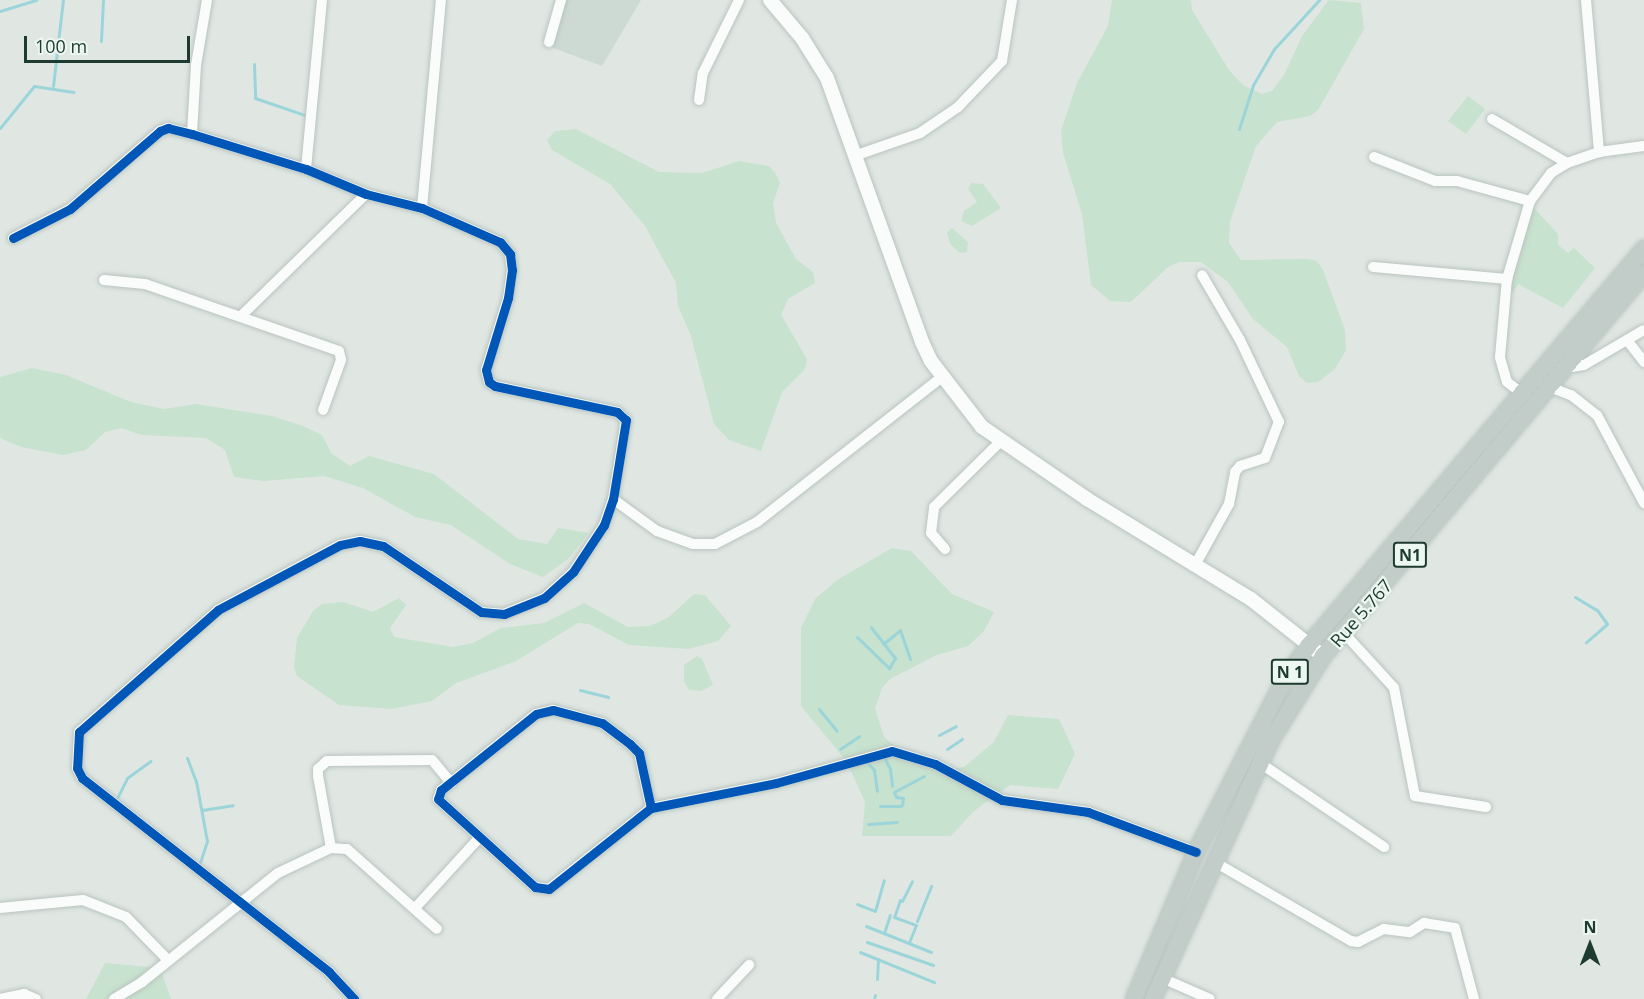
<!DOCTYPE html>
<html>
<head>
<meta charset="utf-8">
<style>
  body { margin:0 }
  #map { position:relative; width:1644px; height:999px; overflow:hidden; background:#e0e7e3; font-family:"Open Sans",sans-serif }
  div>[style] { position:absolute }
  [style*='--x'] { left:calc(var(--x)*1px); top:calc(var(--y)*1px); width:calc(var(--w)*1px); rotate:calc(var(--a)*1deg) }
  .built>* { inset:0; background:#cdd9d3 }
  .green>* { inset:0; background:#c7e2ce }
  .stream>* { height:3px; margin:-1.5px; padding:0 1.5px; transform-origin:1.5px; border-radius:1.5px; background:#9cd5d9 }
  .roads { filter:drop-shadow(0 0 2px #b9c4bf) drop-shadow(0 0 2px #b9c4bf) }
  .minor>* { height:10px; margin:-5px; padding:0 5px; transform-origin:5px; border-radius:5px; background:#fafbfb }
  .secondary>* { height:14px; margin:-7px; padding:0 7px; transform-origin:7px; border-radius:7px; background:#fafbfb }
  .trunk>* { height:16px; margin:-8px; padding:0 8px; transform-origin:8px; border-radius:8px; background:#c2ccc8 }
  .cycleway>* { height:9px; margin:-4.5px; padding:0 4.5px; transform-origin:4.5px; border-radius:4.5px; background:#0057b8 }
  span { translate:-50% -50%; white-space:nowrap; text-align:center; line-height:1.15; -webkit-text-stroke:4.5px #edf7f1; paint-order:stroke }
  .shield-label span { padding:2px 4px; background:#edf7f1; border:2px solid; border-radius:4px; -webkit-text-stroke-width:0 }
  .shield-label { font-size:16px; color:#1d3b31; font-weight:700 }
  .street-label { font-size:18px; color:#1d3b31 }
  .north { position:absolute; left:1560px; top:915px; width:60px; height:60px; -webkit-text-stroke:4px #edf7f1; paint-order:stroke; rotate:0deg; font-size:16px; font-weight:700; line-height:24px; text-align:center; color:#1d3b31 }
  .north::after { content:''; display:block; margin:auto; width:21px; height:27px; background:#1d3b31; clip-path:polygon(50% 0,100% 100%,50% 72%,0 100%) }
  .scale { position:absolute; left:24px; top:36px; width:166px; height:27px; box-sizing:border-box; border:3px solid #1d3b31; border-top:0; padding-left:8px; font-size:18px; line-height:21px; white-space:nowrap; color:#1d3b31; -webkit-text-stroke:4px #edf7f1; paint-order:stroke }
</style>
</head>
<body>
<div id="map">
  <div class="built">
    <div style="clip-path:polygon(561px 0,641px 0,602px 66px,548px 46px)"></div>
  </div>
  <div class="green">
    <div style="clip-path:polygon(1112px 0,1191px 0,1192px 10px,1229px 70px,1243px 85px,1262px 94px,1272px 91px,1284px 75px,1302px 36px,1329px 0,1361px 3px,1364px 29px,1318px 110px,1310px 116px,1277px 122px,1256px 146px,1230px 222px,1229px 243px,1241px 260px,1307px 259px,1317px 261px,1323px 270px,1345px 330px,1346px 350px,1335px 369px,1318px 382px,1307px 383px,1299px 376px,1287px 347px,1253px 319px,1228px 282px,1201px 262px,1179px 262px,1168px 267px,1131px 302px,1110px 301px,1091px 285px,1082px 214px,1063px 153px,1061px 131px,1077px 83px,1108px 26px)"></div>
    <div style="clip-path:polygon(1468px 96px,1485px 109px,1466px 134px,1448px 121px)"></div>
    <div style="clip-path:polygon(576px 129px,659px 172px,702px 173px,739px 161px,769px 166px,776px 174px,780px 183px,773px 203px,776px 223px,796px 259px,813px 272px,815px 283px,788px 299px,781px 315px,807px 359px,805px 369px,782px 392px,761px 451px,729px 440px,714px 424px,691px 336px,678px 306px,676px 283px,645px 226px,610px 184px,552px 150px,547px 140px,555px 131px)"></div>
    <div style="clip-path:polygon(971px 183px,983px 184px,1001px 208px,972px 226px,961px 221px,964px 211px,977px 202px,968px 189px)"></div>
    <div style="clip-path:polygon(1534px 208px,1558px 234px,1558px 245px,1568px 253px,1574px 248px,1595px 268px,1563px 308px,1518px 284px,1513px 292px,1506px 288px,1516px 246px)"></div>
    <div style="clip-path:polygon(952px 228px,968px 242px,967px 252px,960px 253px,950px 244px,947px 232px)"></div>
    <div style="clip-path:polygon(32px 368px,66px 375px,131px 402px,164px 409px,196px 404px,272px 416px,303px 426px,322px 435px,331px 453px,350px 466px,369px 456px,434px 474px,518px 539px,547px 544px,558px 528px,589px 533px,568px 559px,543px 577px,510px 564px,451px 525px,415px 517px,363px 488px,324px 476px,264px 481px,234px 477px,225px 450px,206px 438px,142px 435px,121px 428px,105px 432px,86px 450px,63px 455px,21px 447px,0 438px,0 377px)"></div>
    <div style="clip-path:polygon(892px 548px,911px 551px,952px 594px,994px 612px,984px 631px,968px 646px,937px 655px,890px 679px,882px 688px,875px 708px,884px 737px,914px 762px,944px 770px,964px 767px,994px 742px,1008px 715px,1059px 719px,1075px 754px,1058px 789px,1010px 785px,974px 811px,951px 836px,862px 836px,865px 802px,847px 762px,801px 706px,801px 628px,815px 599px,837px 580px)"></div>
    <div style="clip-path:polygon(694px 594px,705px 595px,731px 626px,718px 641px,688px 649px,629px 645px,589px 624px,578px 623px,516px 661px,456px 683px,432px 701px,391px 709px,339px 705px,297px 676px,294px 667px,297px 638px,313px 611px,322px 604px,343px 602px,373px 612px,399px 598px,406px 605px,390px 628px,394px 637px,453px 647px,473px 643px,501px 628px,544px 623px,584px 603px,628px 627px,650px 626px,669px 617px)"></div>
    <div style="clip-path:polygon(697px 656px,702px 659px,713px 685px,701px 691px,689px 690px,684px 681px,684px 665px)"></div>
    <div style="clip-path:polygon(105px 963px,160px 968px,171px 999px,86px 999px)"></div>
  </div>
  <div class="stream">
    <div style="--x:0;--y:11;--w:38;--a:-17"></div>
    <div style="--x:101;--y:41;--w:41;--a:-87.2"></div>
    <div style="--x:254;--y:64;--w:34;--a:88"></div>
    <div style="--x:255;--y:98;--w:56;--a:18.8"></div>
    <div style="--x:53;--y:86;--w:87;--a:-83.4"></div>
    <div style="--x:0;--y:128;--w:54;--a:-51"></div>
    <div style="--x:34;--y:86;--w:40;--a:8.5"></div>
    <div style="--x:1239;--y:129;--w:46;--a:-72.3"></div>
    <div style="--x:1253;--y:85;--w:42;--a:-59.7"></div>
    <div style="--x:1274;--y:49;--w:67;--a:-47.4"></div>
    <div style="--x:1575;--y:597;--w:26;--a:31"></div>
    <div style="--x:1597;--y:610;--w:17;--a:54"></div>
    <div style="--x:1607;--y:624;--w:28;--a:139"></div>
    <div style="--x:857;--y:637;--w:45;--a:44.1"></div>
    <div style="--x:889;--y:668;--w:12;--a:-59"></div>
    <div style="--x:895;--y:658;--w:39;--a:-128"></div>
    <div style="--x:883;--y:644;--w:22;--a:-39"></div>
    <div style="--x:900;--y:630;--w:31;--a:71"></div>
    <div style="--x:580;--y:690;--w:29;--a:14"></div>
    <div style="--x:819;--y:709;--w:28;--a:51"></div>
    <div style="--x:939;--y:735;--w:19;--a:-28"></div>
    <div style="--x:840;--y:749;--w:23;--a:-34"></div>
    <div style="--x:947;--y:749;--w:18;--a:-34"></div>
    <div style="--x:884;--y:757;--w:13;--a:63"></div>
    <div style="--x:890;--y:769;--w:17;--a:83"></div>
    <div style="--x:187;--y:758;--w:25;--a:69"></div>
    <div style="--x:196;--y:781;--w:61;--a:79.6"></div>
    <div style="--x:207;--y:841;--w:26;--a:108"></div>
    <div style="--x:867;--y:762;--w:11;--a:49"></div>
    <div style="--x:874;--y:770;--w:21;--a:82"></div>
    <div style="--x:115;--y:802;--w:27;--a:-63"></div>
    <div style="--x:127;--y:778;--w:29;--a:-36"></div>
    <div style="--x:902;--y:805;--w:7;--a:-82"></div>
    <div style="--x:903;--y:798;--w:7;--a:-172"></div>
    <div style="--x:896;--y:797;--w:5;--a:-112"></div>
    <div style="--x:894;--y:792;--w:34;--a:-28"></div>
    <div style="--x:880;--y:806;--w:21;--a:0"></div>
    <div style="--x:202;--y:810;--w:31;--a:-9"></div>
    <div style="--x:868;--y:824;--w:29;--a:-4"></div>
    <div style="--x:900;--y:900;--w:18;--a:109"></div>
    <div style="--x:894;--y:917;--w:23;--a:20"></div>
    <div style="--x:916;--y:925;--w:18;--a:112"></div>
    <div style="--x:902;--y:901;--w:22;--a:-63"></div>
    <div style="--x:857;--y:904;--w:19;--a:21"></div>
    <div style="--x:875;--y:911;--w:32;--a:-74"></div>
    <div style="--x:917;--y:921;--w:38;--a:-68"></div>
    <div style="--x:866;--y:926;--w:70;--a:21.8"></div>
    <div style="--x:884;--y:933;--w:19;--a:-72"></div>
    <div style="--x:867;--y:942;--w:70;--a:19.2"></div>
    <div style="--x:860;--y:952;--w:80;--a:22.1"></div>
    <div style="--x:877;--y:979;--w:20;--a:-87"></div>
    <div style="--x:874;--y:999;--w:4;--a:-76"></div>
  </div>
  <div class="roads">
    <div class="minor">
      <div style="--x:1586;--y:0;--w:153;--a:85.1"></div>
      <div style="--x:549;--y:42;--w:44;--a:-74.1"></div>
      <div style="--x:699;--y:100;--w:27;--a:-82"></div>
      <div style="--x:703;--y:73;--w:81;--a:-63.7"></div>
      <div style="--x:1492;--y:119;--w:87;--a:30.4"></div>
      <div style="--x:192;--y:134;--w:69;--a:-86.7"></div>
      <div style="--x:196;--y:65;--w:66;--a:-80.4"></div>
      <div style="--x:857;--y:155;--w:67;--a:-19.2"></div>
      <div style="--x:920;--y:133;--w:46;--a:-34.4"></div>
      <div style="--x:958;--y:107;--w:64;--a:-46.3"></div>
      <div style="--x:1002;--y:61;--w:62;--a:-80.7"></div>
      <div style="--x:1374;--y:157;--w:66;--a:21.5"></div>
      <div style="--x:1435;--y:181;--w:22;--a:0"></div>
      <div style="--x:1457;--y:181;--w:76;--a:15.3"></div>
      <div style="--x:306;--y:169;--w:170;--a:-84.6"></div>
      <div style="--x:422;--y:208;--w:209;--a:-84.8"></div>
      <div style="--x:13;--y:238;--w:64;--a:-27"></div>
      <div style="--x:70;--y:209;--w:119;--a:-40.9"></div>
      <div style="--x:160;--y:131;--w:9;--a:-21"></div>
      <div style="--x:168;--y:128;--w:25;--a:14"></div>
      <div style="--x:192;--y:134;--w:119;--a:17.1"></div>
      <div style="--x:306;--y:169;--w:65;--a:22.6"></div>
      <div style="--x:366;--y:194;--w:58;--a:14"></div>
      <div style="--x:422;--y:208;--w:85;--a:23.6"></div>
      <div style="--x:500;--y:242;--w:16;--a:50"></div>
      <div style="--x:510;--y:254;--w:16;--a:83"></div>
      <div style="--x:512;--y:270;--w:28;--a:98"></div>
      <div style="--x:508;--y:298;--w:75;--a:107"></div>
      <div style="--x:486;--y:370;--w:12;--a:76"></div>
      <div style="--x:489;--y:382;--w:7;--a:34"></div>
      <div style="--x:495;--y:386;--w:125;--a:12"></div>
      <div style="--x:617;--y:412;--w:12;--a:42"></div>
      <div style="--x:626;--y:420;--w:80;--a:99.3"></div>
      <div style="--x:613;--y:499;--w:28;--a:109"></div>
      <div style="--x:604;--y:525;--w:56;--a:123.4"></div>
      <div style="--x:573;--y:572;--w:39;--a:138"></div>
      <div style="--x:544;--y:598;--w:43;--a:158.2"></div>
      <div style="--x:504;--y:614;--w:23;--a:-175"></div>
      <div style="--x:481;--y:612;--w:118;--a:-146"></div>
      <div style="--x:383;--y:546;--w:24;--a:-168"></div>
      <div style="--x:360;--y:541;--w:20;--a:169"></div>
      <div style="--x:340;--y:545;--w:138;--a:152"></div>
      <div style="--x:218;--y:610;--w:185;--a:138.7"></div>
      <div style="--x:79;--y:732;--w:36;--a:93"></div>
      <div style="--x:77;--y:768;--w:11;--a:63"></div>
      <div style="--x:82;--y:778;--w:314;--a:38.1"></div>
      <div style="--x:329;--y:972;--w:37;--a:47"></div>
      <div style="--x:1373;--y:267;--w:135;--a:5.1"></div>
      <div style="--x:104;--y:280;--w:41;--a:5.6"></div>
      <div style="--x:145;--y:284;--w:205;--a:19.1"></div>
      <div style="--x:339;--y:351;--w:9;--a:77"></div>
      <div style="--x:341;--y:360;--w:53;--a:109.8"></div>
      <div style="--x:241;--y:316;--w:175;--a:-44.3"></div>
      <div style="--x:1627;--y:340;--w:28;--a:52"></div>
      <div style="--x:1565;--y:368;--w:19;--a:-9"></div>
      <div style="--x:1584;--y:365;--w:69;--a:-30.3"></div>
      <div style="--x:1547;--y:386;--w:26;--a:21"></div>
      <div style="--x:1571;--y:395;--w:33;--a:38"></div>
      <div style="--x:1597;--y:415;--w:100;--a:61.9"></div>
      <div style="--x:1520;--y:392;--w:16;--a:-142"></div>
      <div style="--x:1507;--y:382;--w:26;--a:-106"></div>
      <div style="--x:1500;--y:357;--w:78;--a:-84.9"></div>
      <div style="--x:1507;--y:279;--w:81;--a:-73.6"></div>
      <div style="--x:1530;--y:201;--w:35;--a:-53"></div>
      <div style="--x:1551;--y:173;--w:19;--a:-32"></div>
      <div style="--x:1567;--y:163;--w:34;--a:-19"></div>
      <div style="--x:1599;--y:152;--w:45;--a:-7.6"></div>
      <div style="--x:613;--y:499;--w:54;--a:36"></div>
      <div style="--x:657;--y:531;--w:38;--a:20"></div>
      <div style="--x:693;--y:544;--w:22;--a:0"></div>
      <div style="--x:715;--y:544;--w:47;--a:-27.6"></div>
      <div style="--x:757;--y:522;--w:235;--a:-38.1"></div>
      <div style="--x:945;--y:549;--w:21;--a:-131"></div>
      <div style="--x:931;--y:533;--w:26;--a:-83"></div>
      <div style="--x:934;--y:507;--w:94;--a:-44.6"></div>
      <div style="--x:1195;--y:565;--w:70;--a:-60.9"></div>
      <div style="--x:1229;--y:504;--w:33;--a:-79"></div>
      <div style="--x:1235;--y:472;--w:8;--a:-50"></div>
      <div style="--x:1240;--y:466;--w:26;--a:-18"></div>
      <div style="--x:1265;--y:458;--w:39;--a:-69"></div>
      <div style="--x:1279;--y:422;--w:91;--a:-115.4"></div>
      <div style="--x:1240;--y:340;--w:75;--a:-120.3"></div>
      <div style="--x:1344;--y:633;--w:74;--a:47.7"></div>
      <div style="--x:1394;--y:688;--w:110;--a:79"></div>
      <div style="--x:1415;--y:796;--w:72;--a:8.8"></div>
      <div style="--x:1260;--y:763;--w:150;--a:34.1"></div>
      <div style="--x:651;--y:808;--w:56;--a:-102.3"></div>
      <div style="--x:639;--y:753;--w:13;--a:-135"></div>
      <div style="--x:630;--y:744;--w:35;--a:-143"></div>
      <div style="--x:602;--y:723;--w:51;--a:-165.1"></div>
      <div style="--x:553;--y:710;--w:17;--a:167"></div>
      <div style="--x:536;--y:714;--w:122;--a:141.3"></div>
      <div style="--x:441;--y:790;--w:9;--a:108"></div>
      <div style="--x:438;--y:799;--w:131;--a:42.2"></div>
      <div style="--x:535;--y:887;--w:14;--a:8"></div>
      <div style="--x:549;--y:889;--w:130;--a:-38.5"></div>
      <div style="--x:651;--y:808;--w:127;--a:-11.3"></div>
      <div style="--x:776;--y:783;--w:120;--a:-15.4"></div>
      <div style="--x:892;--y:751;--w:45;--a:16.8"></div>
      <div style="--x:935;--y:764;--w:76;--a:28.2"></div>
      <div style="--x:1002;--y:800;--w:87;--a:7.9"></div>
      <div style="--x:1088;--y:812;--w:115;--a:20.3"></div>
      <div style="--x:331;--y:848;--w:73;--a:-100.2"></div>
      <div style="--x:318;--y:776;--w:7;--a:-90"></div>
      <div style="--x:318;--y:769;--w:12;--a:-42"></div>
      <div style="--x:327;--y:761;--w:105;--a:-0.5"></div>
      <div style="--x:432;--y:760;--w:30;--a:50"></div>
      <div style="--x:1213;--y:861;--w:160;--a:30.1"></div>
      <div style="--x:1351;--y:941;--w:7;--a:8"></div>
      <div style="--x:1358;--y:942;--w:29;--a:-27"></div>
      <div style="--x:1384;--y:929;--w:26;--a:7"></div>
      <div style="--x:1410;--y:932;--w:17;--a:-33"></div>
      <div style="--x:1424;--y:923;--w:31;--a:9"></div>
      <div style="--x:1455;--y:928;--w:73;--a:75"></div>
      <div style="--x:416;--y:907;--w:92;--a:-47.6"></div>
      <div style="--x:0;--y:908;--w:83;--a:-5.5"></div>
      <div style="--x:83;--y:900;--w:46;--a:21.6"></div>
      <div style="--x:126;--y:917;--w:60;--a:45.7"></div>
      <div style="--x:1162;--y:978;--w:52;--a:23.6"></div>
      <div style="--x:0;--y:999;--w:25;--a:-12"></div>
      <div style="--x:24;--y:994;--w:13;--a:23"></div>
      <div style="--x:114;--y:999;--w:33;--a:-31"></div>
      <div style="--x:142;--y:982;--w:174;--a:-38.7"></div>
      <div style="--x:278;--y:873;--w:59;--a:-25.3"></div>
      <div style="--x:331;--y:848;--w:16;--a:4"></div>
      <div style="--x:347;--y:849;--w:120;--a:41.6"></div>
      <div style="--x:717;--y:999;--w:47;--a:-46.7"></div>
    </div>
    <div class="secondary">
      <div style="--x:770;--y:0;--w:50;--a:49.9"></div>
      <div style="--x:802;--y:38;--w:47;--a:58"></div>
      <div style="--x:827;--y:78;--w:281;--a:70.2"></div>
      <div style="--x:922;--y:342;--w:21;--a:65"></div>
      <div style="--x:931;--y:361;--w:83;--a:52.3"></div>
      <div style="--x:982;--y:427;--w:127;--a:34.4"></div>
      <div style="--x:1087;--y:499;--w:192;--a:31.4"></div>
      <div style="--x:1251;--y:599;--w:92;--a:38.4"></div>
    </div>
    <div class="trunk">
      <div style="--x:1134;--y:999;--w:160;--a:-67.1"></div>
      <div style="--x:1196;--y:852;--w:192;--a:-62.8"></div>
      <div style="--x:1284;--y:681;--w:44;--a:-55.2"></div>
      <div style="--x:1309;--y:645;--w:519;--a:-49.77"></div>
      <div style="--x:1153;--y:999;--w:285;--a:-65.5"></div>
      <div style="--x:1271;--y:740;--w:99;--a:-58.2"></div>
      <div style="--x:1323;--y:656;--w:499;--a:-50"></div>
    </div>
  </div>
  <div class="cycleway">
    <div style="--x:13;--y:238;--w:64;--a:-27"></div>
    <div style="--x:70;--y:209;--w:119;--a:-40.9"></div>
    <div style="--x:160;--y:131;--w:9;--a:-21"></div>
    <div style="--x:168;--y:128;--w:25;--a:14"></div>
    <div style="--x:192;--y:134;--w:119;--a:17.1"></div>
    <div style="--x:306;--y:169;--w:65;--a:22.6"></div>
    <div style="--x:366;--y:194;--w:58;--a:14"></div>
    <div style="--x:422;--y:208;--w:85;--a:23.6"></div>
    <div style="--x:500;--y:242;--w:16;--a:50"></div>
    <div style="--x:510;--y:254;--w:16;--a:83"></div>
    <div style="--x:512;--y:270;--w:28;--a:98"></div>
    <div style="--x:508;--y:298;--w:75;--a:107"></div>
    <div style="--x:486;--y:370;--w:12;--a:76"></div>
    <div style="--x:489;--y:382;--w:7;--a:34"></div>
    <div style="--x:495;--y:386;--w:125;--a:12"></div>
    <div style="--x:617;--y:412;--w:12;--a:42"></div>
    <div style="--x:626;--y:420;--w:80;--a:99.3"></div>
    <div style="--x:613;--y:499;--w:28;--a:109"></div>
    <div style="--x:604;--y:525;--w:56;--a:123.4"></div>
    <div style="--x:573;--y:572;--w:39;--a:138"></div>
    <div style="--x:544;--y:598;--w:43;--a:158.2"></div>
    <div style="--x:504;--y:614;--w:23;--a:-175"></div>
    <div style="--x:481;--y:612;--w:118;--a:-146"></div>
    <div style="--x:383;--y:546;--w:24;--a:-168"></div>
    <div style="--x:360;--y:541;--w:20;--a:169"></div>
    <div style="--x:340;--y:545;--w:138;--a:152"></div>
    <div style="--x:218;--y:610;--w:185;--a:138.7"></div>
    <div style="--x:79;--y:732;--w:36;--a:93"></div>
    <div style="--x:77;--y:768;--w:11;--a:63"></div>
    <div style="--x:82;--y:778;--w:314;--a:38.1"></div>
    <div style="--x:329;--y:972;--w:37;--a:47"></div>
    <div style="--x:651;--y:808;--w:56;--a:-102.3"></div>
    <div style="--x:639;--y:753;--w:13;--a:-135"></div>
    <div style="--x:630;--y:744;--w:35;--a:-143"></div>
    <div style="--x:602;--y:723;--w:51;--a:-165.1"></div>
    <div style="--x:553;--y:710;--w:17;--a:167"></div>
    <div style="--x:536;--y:714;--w:122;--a:141.3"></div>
    <div style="--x:441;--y:790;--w:9;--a:108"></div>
    <div style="--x:438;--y:799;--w:131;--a:42.2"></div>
    <div style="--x:535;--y:887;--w:14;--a:8"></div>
    <div style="--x:549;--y:889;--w:130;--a:-38.5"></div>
    <div style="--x:651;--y:808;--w:127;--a:-11.3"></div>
    <div style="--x:776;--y:783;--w:120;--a:-15.4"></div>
    <div style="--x:892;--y:751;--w:45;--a:16.8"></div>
    <div style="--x:935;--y:764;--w:76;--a:28.2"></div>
    <div style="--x:1002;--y:800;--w:87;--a:7.9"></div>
    <div style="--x:1088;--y:812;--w:115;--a:20.3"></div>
  </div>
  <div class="shield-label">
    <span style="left:1410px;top:555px">N1</span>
    <span style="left:1290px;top:672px">N 1</span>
  </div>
  <div class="street-label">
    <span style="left:1361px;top:613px;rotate:-49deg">Rue 5.767</span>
  </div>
  <div class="north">N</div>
  <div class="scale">100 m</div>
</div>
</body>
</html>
